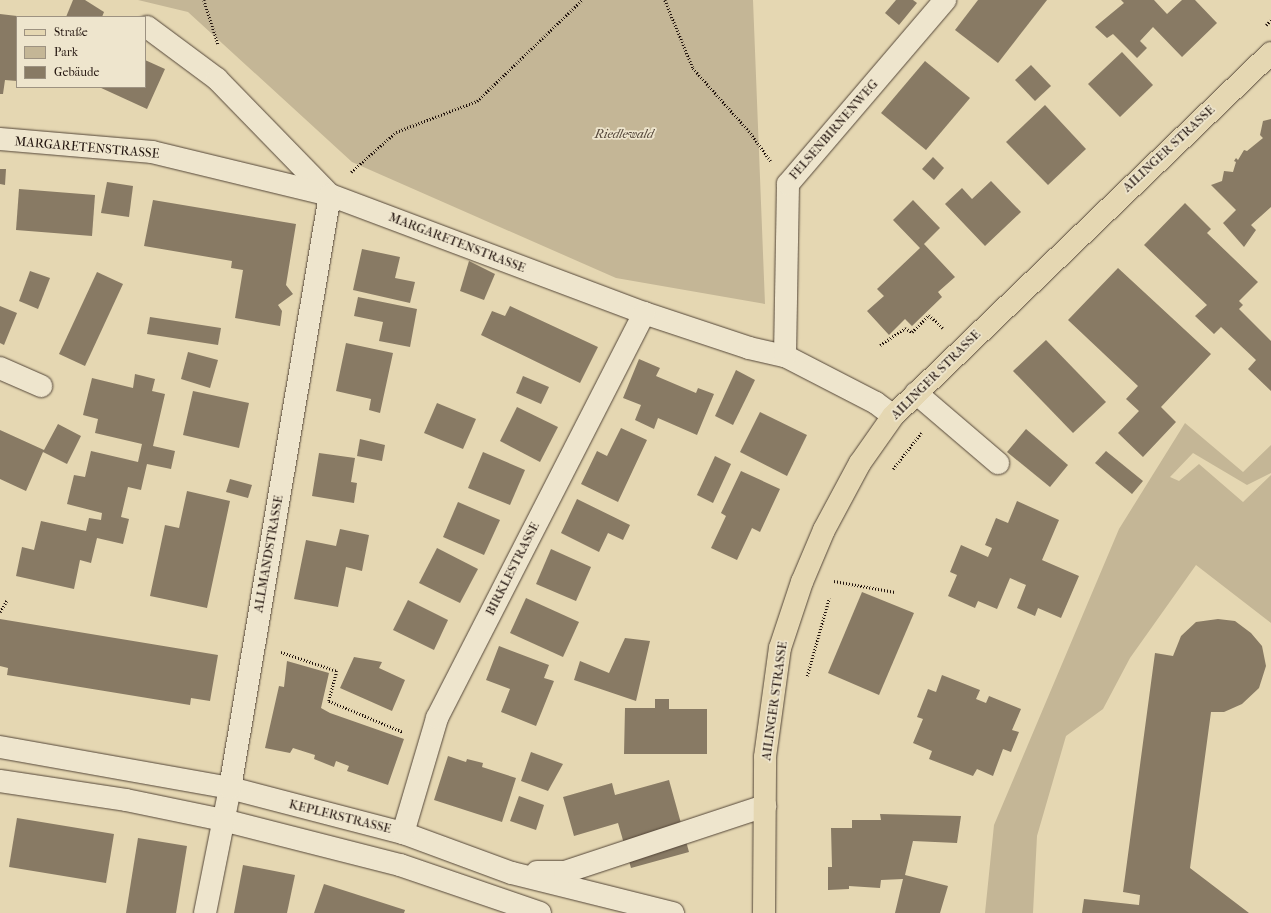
<!DOCTYPE html>
<html>
<head>
<meta charset="utf-8">
<style>
  body { margin:0 }
  #map { position:relative; width:1271px; height:913px; overflow:hidden; background:#e5d7b2; font-family:"IM FELL French Canon",serif }
  div>[style] { position:absolute }
  [style*='--x'] { left:calc(var(--x)*1px); top:calc(var(--y)*1px); width:calc(var(--w)*1px); rotate:calc(var(--a)*1deg) }
  .green>* { inset:0; background:#c4b696 }
  .building>* { inset:0; background:#887a64 }
  .path>* { height:2.5px; margin-top:-1.25px; transform-origin:0; background:repeating-linear-gradient(90deg,#23150f 0 1px,transparent 0 3px) }
  .roads { filter:drop-shadow(0 0 1px #544638) drop-shadow(0 0 1px #544638) }
  .minor>* { height:22px; margin:-11px; padding:0 11px; transform-origin:11px; border-radius:11px; background:#eee5cd }
  .major>* { height:22px; margin:-11px; padding:0 11px; transform-origin:11px; border-radius:11px; background:#e5d7b2 }
  span { translate:-50% -50%; white-space:nowrap; text-align:center; line-height:1.15; -webkit-text-stroke:3.5px #eee5cd; paint-order:stroke }
  .street-label { font-size:13px; color:#23150f }
  .park-label { font-size:13px; color:#534538; font-style:italic }
  .legend { position:absolute; left:16px; top:16px; width:130px; height:72px; box-sizing:border-box; background:#eee5cd; border:1px solid #9d9281; margin:0; padding:5px 7px; list-style:none; font-size:12px; color:#23150f }
  .legend li { display:flex; align-items:center; gap:8px; height:20px }
  .legend b { width:20px; border:1px solid #9d9281 }
</style>
</head>
<body>
<div id="map">
  <div class="green">
    <div style="clip-path:polygon(138px 0,753px 0,765px 304px,616px 278px,352px 162px,188px 12px)"></div>
    <div style="clip-path:polygon(1185px 423px,1243px 472px,1271px 445px,1271px 473px,1247px 485px,1193px 453px,1170px 477px,1179px 481px,1199px 464px,1243px 502px,1271px 475px,1271px 623px,1196px 565px,1130px 658px,1103px 709px,1066px 736px,1037px 836px,1033px 913px,985px 913px,994px 825px,1119px 529px)"></div>
  </div>
  <div class="building">
    <div style="clip-path:polygon(73px 0,85px 0,104px 12px,102px 17px,66px 17px)"></div>
    <div style="clip-path:polygon(896px 0,913px 0,917px 3px,899px 25px,885px 13px)"></div>
    <div style="clip-path:polygon(978px 0,1047px 0,998px 63px,955px 30px)"></div>
    <div style="clip-path:polygon(1121px 0,1154px 0,1167px 14px,1182px 0,1195px 0,1217px 23px,1182px 57px,1153px 27px,1140px 41px,1147px 48px,1137px 58px,1113px 34px,1107px 38px,1095px 27px,1124px 3px)"></div>
    <div style="clip-path:polygon(0 14px,17px 16px,17px 81px,5px 80px,3px 94px,0 94px)"></div>
    <div style="clip-path:polygon(1122px 52px,1153px 85px,1120px 117px,1088px 84px)"></div>
    <div style="clip-path:polygon(145px 60px,165px 69px,147px 109px,99px 87px,145px 87px)"></div>
    <div style="clip-path:polygon(925px 61px,970px 98px,926px 150px,881px 113px)"></div>
    <div style="clip-path:polygon(1031px 65px,1051px 86px,1035px 101px,1015px 80px)"></div>
    <div style="clip-path:polygon(1045px 105px,1086px 149px,1048px 185px,1006px 142px)"></div>
    <div style="clip-path:polygon(1271px 119px,1271px 207px,1251px 225px,1256px 230px,1244px 247px,1223px 223px,1236px 210px,1211px 185px,1222px 181px,1224px 171px,1233px 172px,1236px 162px,1234px 161px,1236px 158px,1238px 160px,1244px 150px,1247px 151px,1263px 138px,1260px 135px,1263px 121px)"></div>
    <div style="clip-path:polygon(933px 157px,944px 168px,934px 180px,922px 169px)"></div>
    <div style="clip-path:polygon(0 169px,6px 169px,5px 185px,0 184px)"></div>
    <div style="clip-path:polygon(991px 181px,1021px 212px,985px 246px,945px 204px,962px 188px,972px 199px)"></div>
    <div style="clip-path:polygon(107px 182px,133px 186px,129px 217px,101px 213px)"></div>
    <div style="clip-path:polygon(19px 189px,95px 195px,92px 236px,16px 230px)"></div>
    <div style="clip-path:polygon(153px 200px,296px 224px,286px 285px,293px 294px,278px 305px,282px 311px,280px 326px,235px 318px,243px 270px,231px 268px,232px 261px,144px 246px)"></div>
    <div style="clip-path:polygon(913px 200px,940px 228px,924px 244px,955px 277px,938px 292px,942px 297px,912px 326px,905px 319px,889px 335px,867px 311px,884px 296px,877px 289px,920px 248px,893px 220px)"></div>
    <div style="clip-path:polygon(1185px 203px,1211px 229px,1207px 233px,1258px 282px,1239px 301px,1243px 305px,1239px 309px,1271px 341px,1271px 391px,1248px 369px,1256px 360px,1221px 327px,1214px 334px,1195px 316px,1207px 305px,1144px 245px)"></div>
    <div style="clip-path:polygon(362px 249px,400px 257px,395px 278px,415px 282px,410px 303px,353px 290px)"></div>
    <div style="clip-path:polygon(469px 261px,495px 274px,484px 300px,460px 291px)"></div>
    <div style="clip-path:polygon(1118px 268px,1211px 354px,1161px 407px,1176px 422px,1143px 457px,1118px 433px,1139px 411px,1126px 399px,1138px 386px,1068px 320px)"></div>
    <div style="clip-path:polygon(30px 271px,50px 278px,38px 309px,19px 301px)"></div>
    <div style="clip-path:polygon(97px 272px,123px 284px,85px 366px,59px 354px)"></div>
    <div style="clip-path:polygon(358px 297px,417px 309px,410px 347px,379px 341px,383px 322px,354px 316px)"></div>
    <div style="clip-path:polygon(0 306px,17px 313px,4px 345px,0 343px)"></div>
    <div style="clip-path:polygon(510px 306px,598px 347px,580px 383px,481px 335px,492px 311px,505px 316px)"></div>
    <div style="clip-path:polygon(150px 317px,221px 328px,218px 345px,147px 334px)"></div>
    <div style="clip-path:polygon(1046px 340px,1106px 402px,1073px 433px,1013px 371px)"></div>
    <div style="clip-path:polygon(346px 343px,393px 353px,380px 413px,369px 410px,371px 399px,336px 391px)"></div>
    <div style="clip-path:polygon(188px 352px,218px 360px,210px 388px,181px 379px)"></div>
    <div style="clip-path:polygon(639px 359px,660px 368px,656px 376px,696px 393px,698px 388px,714px 394px,697px 435px,658px 418px,654px 429px,635px 420px,641px 405px,623px 398px)"></div>
    <div style="clip-path:polygon(736px 370px,755px 380px,733px 425px,715px 416px)"></div>
    <div style="clip-path:polygon(135px 374px,155px 379px,152px 391px,165px 394px,153px 446px,175px 451px,171px 469px,147px 464px,141px 490px,128px 487px,121px 517px,129px 519px,123px 544px,97px 538px,91px 563px,80px 560px,74px 589px,16px 576px,22px 547px,34px 550px,41px 521px,86px 531px,89px 518px,101px 520px,102px 513px,67px 504px,74px 475px,85px 477px,91px 451px,138px 462px,142px 444px,95px 433px,98px 419px,83px 415px,92px 378px,133px 388px)"></div>
    <div style="clip-path:polygon(523px 376px,549px 387px,541px 404px,516px 393px)"></div>
    <div style="clip-path:polygon(193px 391px,249px 403px,239px 448px,183px 435px)"></div>
    <div style="clip-path:polygon(437px 403px,476px 419px,463px 449px,424px 433px)"></div>
    <div style="clip-path:polygon(517px 407px,558px 427px,540px 462px,500px 441px)"></div>
    <div style="clip-path:polygon(760px 412px,807px 435px,787px 476px,740px 452px)"></div>
    <div style="clip-path:polygon(58px 424px,81px 436px,67px 464px,43px 452px,26px 491px,0 479px,0 430px,44px 450px)"></div>
    <div style="clip-path:polygon(621px 428px,647px 440px,618px 502px,581px 484px,597px 451px,607px 456px)"></div>
    <div style="clip-path:polygon(1026px 429px,1068px 465px,1050px 487px,1007px 452px)"></div>
    <div style="clip-path:polygon(360px 439px,385px 445px,382px 461px,357px 456px)"></div>
    <div style="clip-path:polygon(1106px 451px,1143px 481px,1132px 494px,1095px 463px)"></div>
    <div style="clip-path:polygon(483px 452px,525px 470px,510px 505px,468px 488px)"></div>
    <div style="clip-path:polygon(319px 453px,355px 458px,351px 482px,357px 483px,354px 503px,312px 496px)"></div>
    <div style="clip-path:polygon(715px 456px,731px 464px,713px 503px,697px 495px)"></div>
    <div style="clip-path:polygon(741px 471px,780px 489px,760px 532px,752px 528px,737px 560px,711px 548px,726px 516px,721px 513px)"></div>
    <div style="clip-path:polygon(230px 479px,252px 485px,248px 498px,226px 492px)"></div>
    <div style="clip-path:polygon(187px 491px,230px 501px,207px 608px,150px 596px,165px 525px,179px 528px)"></div>
    <div style="clip-path:polygon(577px 499px,630px 525px,623px 540px,608px 533px,599px 552px,561px 533px)"></div>
    <div style="clip-path:polygon(1017px 501px,1059px 520px,1042px 560px,1079px 576px,1061px 618px,1038px 608px,1035px 616px,1017px 608px,1026px 585px,1010px 578px,997px 609px,978px 601px,975px 608px,948px 596px,957px 575px,950px 572px,961px 545px,988px 557px,992px 548px,985px 545px,996px 518px,1008px 523px)"></div>
    <div style="clip-path:polygon(458px 502px,500px 520px,484px 555px,443px 537px)"></div>
    <div style="clip-path:polygon(340px 529px,369px 535px,362px 571px,346px 567px,338px 607px,294px 599px,306px 540px,336px 546px)"></div>
    <div style="clip-path:polygon(437px 548px,478px 569px,460px 603px,419px 583px)"></div>
    <div style="clip-path:polygon(551px 549px,591px 567px,576px 601px,536px 584px)"></div>
    <div style="clip-path:polygon(862px 592px,914px 613px,879px 695px,828px 673px)"></div>
    <div style="clip-path:polygon(526px 598px,579px 622px,563px 657px,510px 633px)"></div>
    <div style="clip-path:polygon(408px 600px,448px 620px,434px 650px,393px 630px)"></div>
    <div style="clip-path:polygon(0 619px,218px 655px,210px 701px,191px 698px,190px 705px,7px 675px,8px 668px,0 666px)"></div>
    <div style="clip-path:polygon(1218px 619px,1235px 621px,1251px 633px,1262px 646px,1266px 666px,1259px 688px,1242px 704px,1224px 712px,1211px 712px,1190px 868px,1249px 913px,1082px 913px,1084px 899px,1139px 905px,1140px 895px,1123px 892px,1155px 653px,1173px 656px,1181px 636px,1196px 622px)"></div>
    <div style="clip-path:polygon(625px 638px,650px 641px,636px 701px,574px 680px,580px 661px,609px 673px)"></div>
    <div style="clip-path:polygon(499px 646px,549px 665px,544px 678px,554px 681px,536px 726px,501px 712px,510px 689px,486px 680px)"></div>
    <div style="clip-path:polygon(354px 657px,382px 662px,379px 668px,405px 680px,392px 711px,340px 688px)"></div>
    <div style="clip-path:polygon(287px 661px,329px 673px,321px 708px,330px 713px,404px 739px,388px 785px,347px 771px,349px 766px,336px 761px,334px 767px,314px 759px,315px 755px,293px 748px,290px 753px,265px 748px,279px 686px,284px 687px)"></div>
    <div style="clip-path:polygon(942px 675px,980px 690px,976px 699px,986px 703px,989px 696px,1021px 709px,1012px 730px,1019px 732px,1011px 752px,1003px 749px,993px 776px,977px 769px,973px 776px,929px 759px,932px 751px,913px 743px,923px 719px,917px 717px,928px 689px,936px 692px)"></div>
    <div style="clip-path:polygon(655px 699px,669px 699px,669px 709px,707px 709px,707px 754px,624px 754px,625px 708px,655px 708px)"></div>
    <div style="clip-path:polygon(531px 752px,563px 764px,548px 791px,521px 781px)"></div>
    <div style="clip-path:polygon(448px 756px,466px 762px,467px 759px,483px 763px,482px 767px,516px 778px,502px 822px,434px 800px)"></div>
    <div style="clip-path:polygon(669px 780px,689px 852px,631px 868px,618px 823px,574px 836px,563px 797px,612px 783px,615px 795px)"></div>
    <div style="clip-path:polygon(519px 796px,544px 805px,536px 830px,510px 821px)"></div>
    <div style="clip-path:polygon(880px 814px,961px 816px,957px 843px,913px 841px,905px 875px,948px 886px,940px 913px,895px 913px,903px 879px,881px 880px,880px 888px,849px 886px,849px 889px,828px 890px,828px 867px,832px 867px,831px 828px,852px 828px,852px 820px,881px 820px)"></div>
    <div style="clip-path:polygon(17px 818px,114px 834px,106px 883px,9px 867px)"></div>
    <div style="clip-path:polygon(138px 838px,187px 846px,176px 913px,126px 913px)"></div>
    <div style="clip-path:polygon(243px 865px,295px 875px,287px 913px,234px 913px)"></div>
    <div style="clip-path:polygon(324px 884px,405px 910px,404px 913px,314px 913px)"></div>
  </div>
  <div class="path">
    <div style="--x:204;--y:0;--w:46;--a:72.3"></div>
    <div style="--x:665;--y:0;--w:74;--a:67.6"></div>
    <div style="--x:693;--y:68;--w:84;--a:48.4"></div>
    <div style="--x:749;--y:131;--w:37;--a:54"></div>
    <div style="--x:1266;--y:25;--w:7;--a:-45"></div>
    <div style="--x:351;--y:172;--w:60;--a:-41.6"></div>
    <div style="--x:396;--y:132;--w:87;--a:-20.9"></div>
    <div style="--x:477;--y:101;--w:146;--a:-43.9"></div>
    <div style="--x:880;--y:345;--w:30;--a:-34"></div>
    <div style="--x:905;--y:328;--w:8;--a:30"></div>
    <div style="--x:912;--y:332;--w:24;--a:-45"></div>
    <div style="--x:929;--y:315;--w:19;--a:43"></div>
    <div style="--x:893;--y:469;--w:46;--a:-52.1"></div>
    <div style="--x:834;--y:581;--w:62;--a:10.2"></div>
    <div style="--x:0;--y:612;--w:14;--a:-60"></div>
    <div style="--x:281;--y:652;--w:59;--a:18.7"></div>
    <div style="--x:337;--y:671;--w:31;--a:105"></div>
    <div style="--x:329;--y:701;--w:80;--a:22.7"></div>
    <div style="--x:807;--y:676;--w:81;--a:-74.2"></div>
  </div>
  <div class="roads">
    <div class="minor">
      <div style="--x:147;--y:27;--w:87;--a:36.6"></div>
      <div style="--x:217;--y:79;--w:162;--a:45.8"></div>
      <div style="--x:0;--y:139;--w:153;--a:4.9"></div>
      <div style="--x:152;--y:152;--w:183;--a:13.6"></div>
      <div style="--x:330;--y:195;--w:335;--a:20.6"></div>
      <div style="--x:644;--y:313;--w:111;--a:18.4"></div>
      <div style="--x:749;--y:348;--w:37;--a:13"></div>
      <div style="--x:785;--y:356;--w:102;--a:27.3"></div>
      <div style="--x:876;--y:403;--w:21;--a:37"></div>
      <div style="--x:785;--y:356;--w:172;--a:-89"></div>
      <div style="--x:788;--y:184;--w:242;--a:-49.5"></div>
      <div style="--x:0;--y:368;--w:45;--a:23.7"></div>
      <div style="--x:916;--y:393;--w:108;--a:40.5"></div>
      <div style="--x:0;--y:747;--w:234;--a:10.1"></div>
      <div style="--x:230;--y:788;--w:179;--a:14.6"></div>
      <div style="--x:403;--y:833;--w:116;--a:20.2"></div>
      <div style="--x:512;--y:873;--w:166;--a:14"></div>
      <div style="--x:0;--y:781;--w:127;--a:8.6"></div>
      <div style="--x:126;--y:800;--w:99;--a:11.7"></div>
      <div style="--x:223;--y:820;--w:183;--a:14.3"></div>
      <div style="--x:400;--y:865;--w:148;--a:18.9"></div>
      <div style="--x:403;--y:833;--w:120;--a:-73.5"></div>
      <div style="--x:437;--y:718;--w:455;--a:-62.9"></div>
      <div style="--x:537;--y:872;--w:28;--a:0"></div>
      <div style="--x:565;--y:872;--w:211;--a:-18.3"></div>
      <div style="--x:205;--y:913;--w:127;--a:-78.7"></div>
      <div style="--x:230;--y:788;--w:601;--a:-80.43"></div>
    </div>
    <div class="major">
      <div style="--x:764;--y:913;--w:156;--a:-89.6"></div>
      <div style="--x:765;--y:757;--w:110;--a:-82.2"></div>
      <div style="--x:780;--y:648;--w:70;--a:-71.6"></div>
      <div style="--x:802;--y:582;--w:56;--a:-67.1"></div>
      <div style="--x:824;--y:530;--w:76;--a:-61.8"></div>
      <div style="--x:860;--y:463;--w:57;--a:-54.9"></div>
      <div style="--x:893;--y:416;--w:524;--a:-43.84"></div>
    </div>
  </div>
  <div class="street-label">
    <span style="left:834px;top:130px;rotate:-49deg">FELSENBIRNENWEG</span>
    <span style="left:87px;top:148px;rotate:5deg">MARGARETENSTRASSE</span>
    <span style="left:1169px;top:149px;rotate:-43deg">AILINGER STRASSE</span>
    <span style="left:457px;top:243px;rotate:21deg">MARGARETENSTRASSE</span>
    <span style="left:936px;top:375px;rotate:-45deg">AILINGER STRASSE</span>
    <span style="left:269px;top:554px;rotate:-80deg">ALLMANDSTRASSE</span>
    <span style="left:513px;top:569px;rotate:-63deg">BIRKLESTRASSE</span>
    <span style="left:775px;top:701px;rotate:-82deg">AILINGER STRASSE</span>
    <span style="left:340px;top:817px;rotate:14deg">KEPLERSTRASSE</span>
  </div>
  <div class="park-label">
    <span style="left:624px;top:134px">Riedlewald</span>
  </div>
  <ul class="legend">
  <li><b style="height:5px;background:#e5d7b2"></b>Straße</li>
  <li><b style="height:11px;background:#c4b696"></b>Park</li>
  <li><b style="height:11px;background:#887a64"></b>Gebäude</li>
  </ul>
</div>
</body>
</html>
